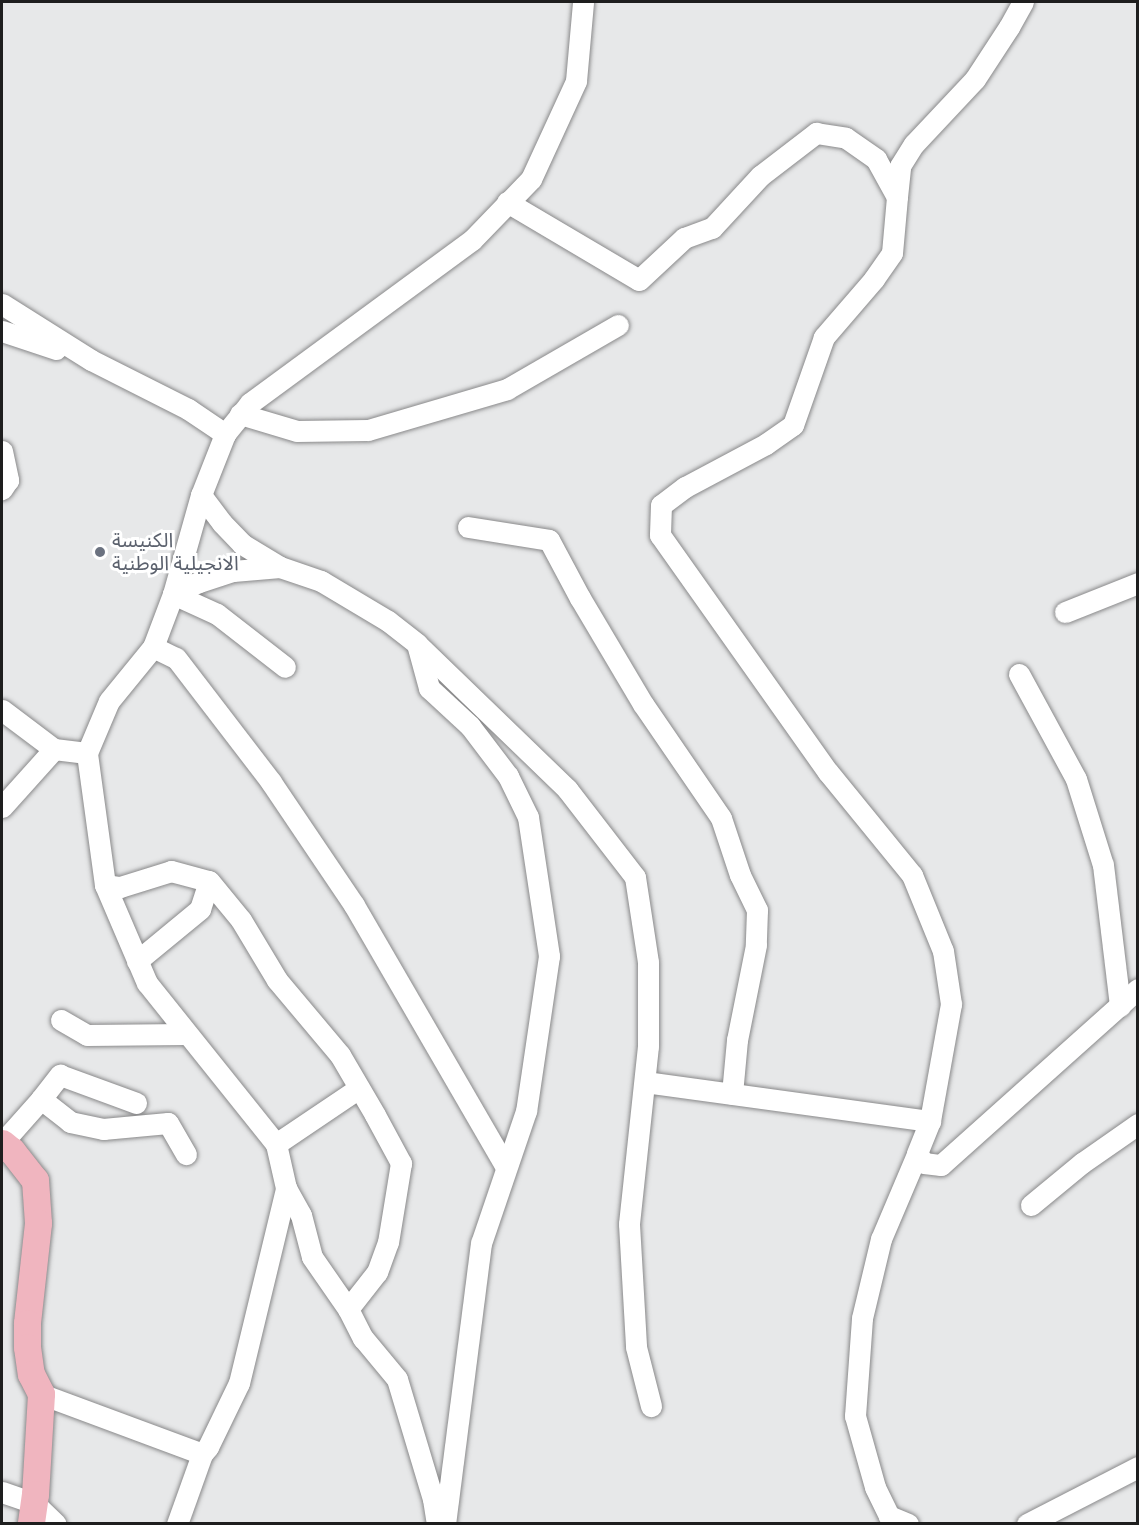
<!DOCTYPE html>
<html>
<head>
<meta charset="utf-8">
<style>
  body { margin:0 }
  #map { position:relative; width:1139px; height:1525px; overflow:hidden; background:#e7e8e9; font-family:"Zilla Slab","Noto Sans Arabic",serif }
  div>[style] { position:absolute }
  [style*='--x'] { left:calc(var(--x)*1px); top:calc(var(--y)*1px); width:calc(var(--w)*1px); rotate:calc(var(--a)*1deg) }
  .roads { filter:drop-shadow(0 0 2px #89898a) drop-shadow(0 0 2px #89898a) }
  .minor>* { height:21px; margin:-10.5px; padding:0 10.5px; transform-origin:10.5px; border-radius:10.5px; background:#fff }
  .major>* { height:27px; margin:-13.5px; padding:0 13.5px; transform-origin:13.5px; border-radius:13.5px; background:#f0b5bf }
  .dots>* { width:16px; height:16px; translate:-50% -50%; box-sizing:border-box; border:3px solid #fff; border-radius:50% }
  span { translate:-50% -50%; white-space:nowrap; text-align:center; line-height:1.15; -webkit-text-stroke:6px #fff; paint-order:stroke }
  .worship-label { font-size:20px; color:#5b616d }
  .left { translate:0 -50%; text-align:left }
  .frame { position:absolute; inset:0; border:3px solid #1e1e1e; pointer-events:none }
</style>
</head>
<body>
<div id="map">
  <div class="roads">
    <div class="minor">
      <div style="--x:897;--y:197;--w:31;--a:-84"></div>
      <div style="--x:900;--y:166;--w:26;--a:-58"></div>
      <div style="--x:914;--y:144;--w:89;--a:-46.8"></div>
      <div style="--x:975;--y:79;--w:62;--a:-56.8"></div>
      <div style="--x:1009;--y:27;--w:29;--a:-61"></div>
      <div style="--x:507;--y:202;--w:153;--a:30.6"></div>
      <div style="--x:639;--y:280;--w:62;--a:-43"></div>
      <div style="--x:684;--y:238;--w:30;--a:-20"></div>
      <div style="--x:712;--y:228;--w:71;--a:-47.3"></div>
      <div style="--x:760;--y:176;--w:71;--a:-37.5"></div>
      <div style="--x:816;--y:133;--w:30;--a:9"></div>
      <div style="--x:846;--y:138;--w:37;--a:35"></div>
      <div style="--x:876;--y:159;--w:43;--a:61.1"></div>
      <div style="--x:897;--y:197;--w:56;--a:95.1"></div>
      <div style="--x:892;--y:253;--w:32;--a:125"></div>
      <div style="--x:874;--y:279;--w:77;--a:130.8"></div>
      <div style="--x:824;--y:337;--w:93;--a:109.4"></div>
      <div style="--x:793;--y:425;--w:33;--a:145"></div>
      <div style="--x:766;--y:444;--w:92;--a:152"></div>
      <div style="--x:685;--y:487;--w:30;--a:143"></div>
      <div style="--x:661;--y:505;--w:30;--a:92"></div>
      <div style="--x:660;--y:535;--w:291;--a:54.7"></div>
      <div style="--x:828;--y:772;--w:133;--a:50.8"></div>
      <div style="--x:912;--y:875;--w:82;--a:67.8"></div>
      <div style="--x:943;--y:951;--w:54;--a:81.4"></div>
      <div style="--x:951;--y:1004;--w:119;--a:100.2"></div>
      <div style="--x:2;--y:304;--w:105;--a:32.2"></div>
      <div style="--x:91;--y:360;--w:109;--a:26.8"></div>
      <div style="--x:188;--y:409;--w:45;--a:34"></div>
      <div style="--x:2;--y:331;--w:57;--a:18.4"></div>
      <div style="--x:240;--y:414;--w:59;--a:16.6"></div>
      <div style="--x:297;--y:431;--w:71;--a:-0.8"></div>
      <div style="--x:368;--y:430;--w:145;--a:-16.4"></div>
      <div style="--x:507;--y:389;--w:128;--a:-30"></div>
      <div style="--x:2;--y:451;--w:30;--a:78"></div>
      <div style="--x:8;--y:480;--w:11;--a:124"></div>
      <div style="--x:201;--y:495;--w:35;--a:53"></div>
      <div style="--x:222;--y:523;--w:29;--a:46"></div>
      <div style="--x:242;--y:544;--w:44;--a:31.2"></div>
      <div style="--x:468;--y:527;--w:82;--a:9.1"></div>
      <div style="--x:549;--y:540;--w:66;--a:61.9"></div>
      <div style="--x:580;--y:598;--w:123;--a:59.3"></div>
      <div style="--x:643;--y:704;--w:138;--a:55.6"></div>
      <div style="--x:721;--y:818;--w:60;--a:71.6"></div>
      <div style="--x:740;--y:875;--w:39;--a:64"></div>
      <div style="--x:757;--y:910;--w:35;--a:92"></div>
      <div style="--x:756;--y:945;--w:97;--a:101.3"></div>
      <div style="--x:737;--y:1040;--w:54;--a:95.3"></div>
      <div style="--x:173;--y:594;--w:29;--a:-25"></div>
      <div style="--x:199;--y:582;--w:36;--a:-18"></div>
      <div style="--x:233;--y:571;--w:47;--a:-4.9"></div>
      <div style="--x:280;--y:567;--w:43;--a:18.9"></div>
      <div style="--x:321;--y:581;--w:78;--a:30.8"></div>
      <div style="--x:388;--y:621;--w:37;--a:38"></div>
      <div style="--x:417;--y:644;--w:209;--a:44"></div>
      <div style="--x:567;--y:789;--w:111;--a:52.3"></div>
      <div style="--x:635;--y:877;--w:86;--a:81.3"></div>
      <div style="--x:648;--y:962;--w:84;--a:90"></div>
      <div style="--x:648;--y:1046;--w:179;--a:96.1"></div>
      <div style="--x:629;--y:1224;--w:123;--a:86.7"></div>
      <div style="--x:636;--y:1347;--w:61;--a:75.7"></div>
      <div style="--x:173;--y:594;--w:48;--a:24.4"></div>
      <div style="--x:217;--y:614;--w:86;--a:37.9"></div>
      <div style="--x:1065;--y:612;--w:79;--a:-21.7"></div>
      <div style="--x:417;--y:644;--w:46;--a:74.7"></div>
      <div style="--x:429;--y:688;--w:56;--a:42.8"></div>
      <div style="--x:470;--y:726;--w:63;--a:52.8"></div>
      <div style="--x:508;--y:776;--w:46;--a:64"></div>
      <div style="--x:528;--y:817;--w:141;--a:81.4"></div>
      <div style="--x:549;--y:956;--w:157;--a:98.4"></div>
      <div style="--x:526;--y:1111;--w:139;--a:108.8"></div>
      <div style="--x:481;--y:1243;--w:283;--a:97.3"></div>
      <div style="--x:153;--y:647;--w:25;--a:26"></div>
      <div style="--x:176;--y:658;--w:156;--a:52.5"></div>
      <div style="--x:271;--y:782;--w:148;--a:56"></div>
      <div style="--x:354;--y:905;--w:303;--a:59.9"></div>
      <div style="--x:1019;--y:674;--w:119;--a:61.5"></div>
      <div style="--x:1076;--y:779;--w:90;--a:72.6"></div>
      <div style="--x:1103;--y:865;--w:142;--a:83.1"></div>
      <div style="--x:2;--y:710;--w:65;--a:36.9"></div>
      <div style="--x:54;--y:749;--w:33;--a:7"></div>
      <div style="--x:2;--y:807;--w:78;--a:-48.1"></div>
      <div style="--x:105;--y:885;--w:15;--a:8"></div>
      <div style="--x:120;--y:887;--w:53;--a:-17.4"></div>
      <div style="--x:171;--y:871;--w:39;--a:15"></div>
      <div style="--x:209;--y:881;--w:50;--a:50.6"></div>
      <div style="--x:241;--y:920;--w:70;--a:59"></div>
      <div style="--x:277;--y:980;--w:98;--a:50"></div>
      <div style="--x:340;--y:1055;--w:69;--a:59.7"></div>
      <div style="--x:375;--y:1115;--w:55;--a:61.6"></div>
      <div style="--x:401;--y:1163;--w:80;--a:99.3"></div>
      <div style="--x:388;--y:1242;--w:32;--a:110"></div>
      <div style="--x:377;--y:1272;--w:47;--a:128.1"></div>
      <div style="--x:137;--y:961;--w:82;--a:-39.5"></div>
      <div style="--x:200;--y:909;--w:29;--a:-72"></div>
      <div style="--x:61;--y:1020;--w:30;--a:30"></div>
      <div style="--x:87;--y:1035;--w:100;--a:-0.6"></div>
      <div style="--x:645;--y:1082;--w:288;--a:7.8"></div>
      <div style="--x:930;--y:1121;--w:35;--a:112"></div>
      <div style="--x:917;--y:1154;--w:11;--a:52"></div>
      <div style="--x:924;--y:1163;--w:17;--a:7"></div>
      <div style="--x:941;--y:1165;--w:264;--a:-41.8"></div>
      <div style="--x:41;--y:1099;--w:31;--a:-52"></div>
      <div style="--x:60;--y:1075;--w:81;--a:20.2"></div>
      <div style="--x:2;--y:1143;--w:59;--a:-48.4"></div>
      <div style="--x:41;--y:1099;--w:37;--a:38"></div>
      <div style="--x:70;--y:1122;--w:34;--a:12"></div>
      <div style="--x:103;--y:1129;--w:65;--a:-5.3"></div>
      <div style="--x:168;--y:1123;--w:36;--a:60"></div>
      <div style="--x:276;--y:1144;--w:100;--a:-34"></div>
      <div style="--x:286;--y:1188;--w:31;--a:61"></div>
      <div style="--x:301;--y:1215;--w:43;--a:75.3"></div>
      <div style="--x:312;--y:1257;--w:63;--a:55.3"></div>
      <div style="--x:348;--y:1309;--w:33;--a:63"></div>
      <div style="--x:363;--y:1338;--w:53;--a:50.3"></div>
      <div style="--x:397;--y:1379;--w:125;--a:73.3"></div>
      <div style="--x:433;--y:1499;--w:25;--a:81"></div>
      <div style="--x:1031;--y:1205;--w:66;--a:-39.5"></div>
      <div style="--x:1082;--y:1163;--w:68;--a:-34.9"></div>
      <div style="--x:41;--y:1394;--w:172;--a:20.4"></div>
      <div style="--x:202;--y:1454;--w:9;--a:-49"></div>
      <div style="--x:208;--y:1447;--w:71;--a:-64.2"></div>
      <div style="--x:239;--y:1383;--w:201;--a:-76.4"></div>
      <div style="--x:286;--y:1188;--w:45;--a:-102.8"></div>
      <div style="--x:276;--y:1144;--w:206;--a:-128.7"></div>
      <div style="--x:147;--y:983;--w:107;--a:-113.2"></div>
      <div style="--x:105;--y:885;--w:133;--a:-97.8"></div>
      <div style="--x:87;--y:753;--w:56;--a:-67.1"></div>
      <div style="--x:109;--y:701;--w:70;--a:-50.8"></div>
      <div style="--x:153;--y:647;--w:57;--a:-69.3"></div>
      <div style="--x:173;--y:594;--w:103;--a:-74.2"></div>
      <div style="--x:201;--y:495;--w:66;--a:-68.5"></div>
      <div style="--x:225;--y:434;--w:40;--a:-51"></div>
      <div style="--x:250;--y:403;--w:275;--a:-36.3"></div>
      <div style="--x:472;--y:240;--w:85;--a:-46"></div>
      <div style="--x:531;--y:179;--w:108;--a:-65.3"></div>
      <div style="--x:576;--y:81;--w:79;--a:-84.9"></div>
      <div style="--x:2;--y:1492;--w:34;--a:19"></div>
      <div style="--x:34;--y:1503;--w:30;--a:44"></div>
      <div style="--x:177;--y:1524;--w:74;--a:-70.3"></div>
      <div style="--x:908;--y:1524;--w:21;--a:-157"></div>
      <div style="--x:889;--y:1516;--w:32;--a:-116"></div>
      <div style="--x:875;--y:1487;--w:74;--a:-105.7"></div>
      <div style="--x:855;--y:1416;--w:98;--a:-85.9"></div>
      <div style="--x:862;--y:1318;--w:81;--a:-76.5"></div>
      <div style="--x:881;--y:1239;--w:92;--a:-67"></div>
      <div style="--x:1027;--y:1524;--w:125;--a:-27.2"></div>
    </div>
    <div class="major">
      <div style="--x:2;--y:1143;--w:13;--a:39"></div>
      <div style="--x:12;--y:1151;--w:37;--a:52"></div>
      <div style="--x:35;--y:1180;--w:43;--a:86"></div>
      <div style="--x:38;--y:1223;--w:101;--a:96.3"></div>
      <div style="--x:27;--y:1323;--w:24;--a:90"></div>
      <div style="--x:27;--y:1347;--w:27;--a:82"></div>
      <div style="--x:31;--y:1374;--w:22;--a:63"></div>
      <div style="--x:41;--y:1394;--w:100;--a:93.4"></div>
      <div style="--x:35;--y:1494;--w:30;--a:98"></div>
    </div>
  </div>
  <div class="dots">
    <div style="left:100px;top:552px;background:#6b7280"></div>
  </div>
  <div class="worship-label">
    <span class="left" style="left:112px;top:552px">الكنيسة<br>الانجيلية الوطنية</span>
  </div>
  <div class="frame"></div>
</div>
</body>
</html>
